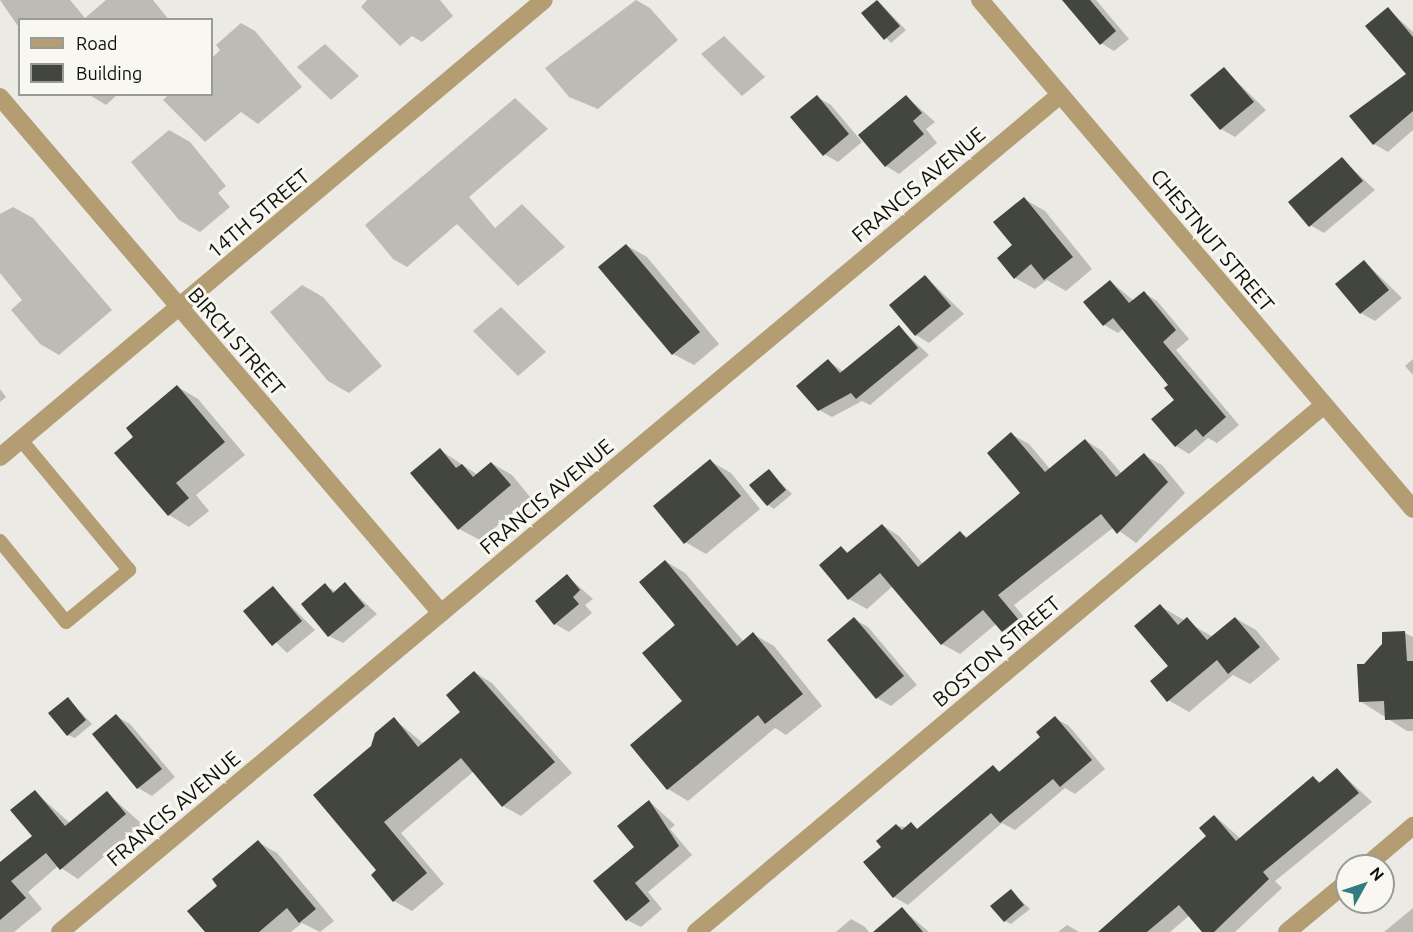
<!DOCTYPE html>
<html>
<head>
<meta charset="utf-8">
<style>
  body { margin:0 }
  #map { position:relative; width:1413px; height:932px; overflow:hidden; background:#ebeae4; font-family:Ubuntu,sans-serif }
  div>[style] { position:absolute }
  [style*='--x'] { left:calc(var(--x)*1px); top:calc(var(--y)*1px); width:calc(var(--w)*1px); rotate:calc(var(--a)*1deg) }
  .shadow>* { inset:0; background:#0003 }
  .building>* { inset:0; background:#43453f }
  .service>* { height:14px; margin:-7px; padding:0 7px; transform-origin:7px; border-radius:7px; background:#b49d73 }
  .minor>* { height:18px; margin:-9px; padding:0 9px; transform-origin:9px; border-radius:9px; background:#b49d73 }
  .tertiary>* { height:18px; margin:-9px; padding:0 9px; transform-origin:9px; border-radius:9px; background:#b49d73 }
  span { translate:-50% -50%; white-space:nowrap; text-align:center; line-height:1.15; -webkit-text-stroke:6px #f8f8f1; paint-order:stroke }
  .street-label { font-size:21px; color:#0f0f0c }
  .legend { position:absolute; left:18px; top:18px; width:195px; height:78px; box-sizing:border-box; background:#f8f8f1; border:2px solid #9b9b95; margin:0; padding:8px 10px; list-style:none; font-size:18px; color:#0f0f0c }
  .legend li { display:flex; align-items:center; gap:12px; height:30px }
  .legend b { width:30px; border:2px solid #9b9b95 }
  .north { position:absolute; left:1335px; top:854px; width:60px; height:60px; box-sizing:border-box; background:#f8f8f1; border:2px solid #9b9b95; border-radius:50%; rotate:50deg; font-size:16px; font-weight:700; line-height:24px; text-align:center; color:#0f0f0c }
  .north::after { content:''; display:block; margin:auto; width:21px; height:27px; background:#347c83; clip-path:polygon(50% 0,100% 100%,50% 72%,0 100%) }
</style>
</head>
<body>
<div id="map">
  <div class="shadow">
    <div style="clip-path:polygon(0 0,70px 0,85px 18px,106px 0,153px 0,169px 20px,20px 20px,20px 29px)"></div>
    <div style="clip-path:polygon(367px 0,440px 0,453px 16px,422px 42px,412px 36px,400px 46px,361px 7px)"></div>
    <div style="clip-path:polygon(636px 0,650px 8px,678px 40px,598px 109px,569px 97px,545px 68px)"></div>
    <div style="clip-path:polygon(1071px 0,1096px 0,1129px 39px,1114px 51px,1101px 43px)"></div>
    <div style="clip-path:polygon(878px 1px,906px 30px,891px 43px,863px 13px)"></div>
    <div style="clip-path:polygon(1388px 9px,1413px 32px,1413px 130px,1388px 152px,1374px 144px,1408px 75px)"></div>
    <div style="clip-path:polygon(241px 23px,255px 31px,302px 87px,258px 124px,241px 112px,205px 142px,163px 100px,169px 94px,212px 94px,212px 58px,220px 50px,216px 45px)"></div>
    <div style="clip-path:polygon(724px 36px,765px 77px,742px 96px,701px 54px)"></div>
    <div style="clip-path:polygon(325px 44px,359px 76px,331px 100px,297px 67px)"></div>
    <div style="clip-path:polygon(1224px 69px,1266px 110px,1235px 137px,1221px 129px)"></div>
    <div style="clip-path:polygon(88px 94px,118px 94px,106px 105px)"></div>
    <div style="clip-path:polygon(906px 96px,935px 122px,926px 129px,937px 143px,899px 174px,886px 166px)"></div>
    <div style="clip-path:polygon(817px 97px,831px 105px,862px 142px,838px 162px,824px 154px)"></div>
    <div style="clip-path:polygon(515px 98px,548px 129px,469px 197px,495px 228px,522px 204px,565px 247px,518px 286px,457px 224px,407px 267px,393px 259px,365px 225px)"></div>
    <div style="clip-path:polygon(169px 130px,190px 142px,226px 186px,218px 193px,230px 207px,200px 232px,179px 220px,131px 162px)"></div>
    <div style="clip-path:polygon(1342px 159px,1375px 190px,1324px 233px,1310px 225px)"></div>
    <div style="clip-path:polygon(1024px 199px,1045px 211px,1092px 269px,1066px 291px,1047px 280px,1035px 289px,1015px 278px)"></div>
    <div style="clip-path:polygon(13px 207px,33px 218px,112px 310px,59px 355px,40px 344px,11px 310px,22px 300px,0 273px,0 214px)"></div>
    <div style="clip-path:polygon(626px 245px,647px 257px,719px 344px,694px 365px,673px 354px)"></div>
    <div style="clip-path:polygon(1364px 261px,1402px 298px,1375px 321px,1361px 313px)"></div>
    <div style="clip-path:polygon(926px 277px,964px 314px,929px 343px,916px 335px)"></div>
    <div style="clip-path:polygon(1110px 281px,1134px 301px,1144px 293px,1157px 301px,1189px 339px,1176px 350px,1239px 425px,1217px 443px,1208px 438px,1189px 454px,1176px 446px,1176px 400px,1170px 385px,1123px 329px,1118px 333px,1104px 325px,1085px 302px)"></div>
    <div style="clip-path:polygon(302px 285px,323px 297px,382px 366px,349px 393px,328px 381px,270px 312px)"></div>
    <div style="clip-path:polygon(501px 307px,546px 352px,518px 376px,473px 331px)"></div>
    <div style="clip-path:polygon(899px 327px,929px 355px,870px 405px,862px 401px,832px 417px,819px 410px,828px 361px,844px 372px)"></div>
    <div style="clip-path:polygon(1413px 359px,1413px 375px,1405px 366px)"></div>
    <div style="clip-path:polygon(178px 387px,198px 399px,245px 455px,196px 495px,209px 511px,189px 527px,169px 515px,135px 437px)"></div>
    <div style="clip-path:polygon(0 389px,6px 397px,0 402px)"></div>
    <div style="clip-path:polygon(1011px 434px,1029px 444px,1050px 469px,1085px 440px,1102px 451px,1122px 474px,1144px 455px,1162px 465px,1185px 493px,1136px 543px,1114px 527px,1014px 605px,1035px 630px,1020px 642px,996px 624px,960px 654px,942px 644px,893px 586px,867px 609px,849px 599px,842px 548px,849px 553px,882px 525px,899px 536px,923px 564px,960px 533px,969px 538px,1022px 493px)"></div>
    <div style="clip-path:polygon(440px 450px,478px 475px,491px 463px,512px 475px,531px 498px,480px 540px,459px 529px)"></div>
    <div style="clip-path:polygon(710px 461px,731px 473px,760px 509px,706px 554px,685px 542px)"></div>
    <div style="clip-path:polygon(769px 471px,792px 494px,774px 509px,768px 505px)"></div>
    <div style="clip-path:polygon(665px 561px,685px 573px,744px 642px,753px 634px,774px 646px,822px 706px,786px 735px,775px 728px,688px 801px,668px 789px,632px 745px,684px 702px)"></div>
    <div style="clip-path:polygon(567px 576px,593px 599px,585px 605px,592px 613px,569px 632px,555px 624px)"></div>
    <div style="clip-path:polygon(345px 584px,377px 614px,343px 643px,329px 636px,325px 585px,336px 592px)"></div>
    <div style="clip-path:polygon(273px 588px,315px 630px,287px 653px,245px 612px)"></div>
    <div style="clip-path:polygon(1160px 606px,1213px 637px,1235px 618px,1256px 630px,1280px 659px,1250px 684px,1233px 675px,1189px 712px,1168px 700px,1170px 666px)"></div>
    <div style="clip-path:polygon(854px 619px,868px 627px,917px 685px,891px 706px,877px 698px,829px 640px)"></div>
    <div style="clip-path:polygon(1405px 633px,1413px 637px,1413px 731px,1407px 731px,1360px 701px,1364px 666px)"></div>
    <div style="clip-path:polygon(474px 672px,492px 683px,572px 773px,521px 816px,503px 806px,474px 771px,401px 833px,444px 884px,412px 911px,394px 901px,379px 870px,372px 747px,394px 719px,424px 744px,462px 712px)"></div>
    <div style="clip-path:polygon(68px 699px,92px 724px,75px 738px,68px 735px)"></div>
    <div style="clip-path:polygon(116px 716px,130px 724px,175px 777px,152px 796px,138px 788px)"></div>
    <div style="clip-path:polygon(1055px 718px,1069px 726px,1105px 769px,1075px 794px,1065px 788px,1015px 830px,1002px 823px,908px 905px,894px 897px,883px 847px,897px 826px,919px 829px,993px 767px,1001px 772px,1042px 737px)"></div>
    <div style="clip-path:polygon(1338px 770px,1372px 802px,1275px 881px,1282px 888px,1235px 932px,1204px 932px,1190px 915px,1170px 932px,1099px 932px,1208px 836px,1215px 816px,1241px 839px,1313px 778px,1322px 783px)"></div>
    <div style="clip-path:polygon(35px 792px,71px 824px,107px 793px,142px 824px,78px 879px,58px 866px,28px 892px,42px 909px,14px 932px,0 932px,0 864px,34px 836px)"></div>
    <div style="clip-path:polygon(649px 801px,675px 825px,670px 829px,692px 855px,648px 892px,662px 909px,641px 927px,627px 920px)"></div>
    <div style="clip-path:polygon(258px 842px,277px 853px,334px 921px,320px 932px,302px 923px,291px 932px,207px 932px,219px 886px)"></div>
    <div style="clip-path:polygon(1011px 891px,1030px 909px,1011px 924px,1005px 921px)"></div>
    <div style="clip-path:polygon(1413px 908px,1413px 932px,1384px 932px)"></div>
    <div style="clip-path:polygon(902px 909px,929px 932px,875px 932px)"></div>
    <div style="clip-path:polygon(851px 919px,865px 927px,869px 932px,836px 932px)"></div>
    <div style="clip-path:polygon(1067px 925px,1079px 932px,1058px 932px)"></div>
  </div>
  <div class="building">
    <div style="clip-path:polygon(877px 0,900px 26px,884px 40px,861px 13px)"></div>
    <div style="clip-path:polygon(1062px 0,1090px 0,1116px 31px,1100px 45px)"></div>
    <div style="clip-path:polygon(1388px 7px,1413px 37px,1413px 111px,1373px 145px,1349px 116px,1406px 74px,1365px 26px)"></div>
    <div style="clip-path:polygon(1224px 67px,1254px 102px,1220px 130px,1190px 95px)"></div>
    <div style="clip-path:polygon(817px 95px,849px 134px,823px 156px,790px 117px)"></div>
    <div style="clip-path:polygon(906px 95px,922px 113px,913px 121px,924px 134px,885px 167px,858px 135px)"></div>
    <div style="clip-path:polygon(1342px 157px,1363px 181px,1309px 227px,1288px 202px)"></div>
    <div style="clip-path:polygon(1024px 197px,1073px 257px,1044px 280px,1031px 264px,1014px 279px,997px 258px,1012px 245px,993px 222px)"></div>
    <div style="clip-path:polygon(626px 244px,700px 332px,672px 355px,598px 267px)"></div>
    <div style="clip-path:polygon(1364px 260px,1389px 290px,1360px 314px,1335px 284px)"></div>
    <div style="clip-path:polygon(925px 275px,951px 306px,915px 336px,889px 305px)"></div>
    <div style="clip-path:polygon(1110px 280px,1129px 303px,1144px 291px,1176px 330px,1163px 342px,1226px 417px,1203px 437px,1196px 429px,1175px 447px,1151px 419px,1174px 400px,1164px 388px,1168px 385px,1113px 318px,1103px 326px,1083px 302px)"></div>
    <div style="clip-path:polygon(899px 325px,918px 348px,856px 399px,851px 393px,818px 411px,796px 386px,828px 359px,840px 373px)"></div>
    <div style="clip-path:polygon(177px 385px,225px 442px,176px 483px,189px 498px,168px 516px,114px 453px,133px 437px,126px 428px)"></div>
    <div style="clip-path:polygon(1011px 432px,1045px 472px,1085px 439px,1116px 477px,1144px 453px,1168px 482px,1117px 534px,1101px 514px,998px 595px,1018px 619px,1002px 632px,983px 610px,941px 645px,880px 573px,848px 600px,819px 565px,841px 546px,847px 553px,882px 524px,918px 567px,960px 531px,966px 538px,1020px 493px,987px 453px)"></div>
    <div style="clip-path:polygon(440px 448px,456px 468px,462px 464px,473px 477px,491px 462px,511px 485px,458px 530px,410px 473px)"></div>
    <div style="clip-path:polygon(710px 459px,741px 496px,684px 544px,653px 506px)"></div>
    <div style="clip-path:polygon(769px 469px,786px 490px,767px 506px,749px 485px)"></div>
    <div style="clip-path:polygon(665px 560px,737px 646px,753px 632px,803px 694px,765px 724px,758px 715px,667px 790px,630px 745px,682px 701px,642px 653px,675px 625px,639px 582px)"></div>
    <div style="clip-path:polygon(567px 574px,580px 590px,573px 597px,579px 604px,554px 625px,535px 601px)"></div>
    <div style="clip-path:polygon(345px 582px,365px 606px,328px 637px,301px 604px,325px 583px,333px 593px)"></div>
    <div style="clip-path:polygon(273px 586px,302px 621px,272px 646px,243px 611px)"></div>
    <div style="clip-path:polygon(1160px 604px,1178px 625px,1187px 617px,1207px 640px,1235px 617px,1260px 647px,1228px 674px,1217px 660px,1167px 702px,1150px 681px,1168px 666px,1134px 626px)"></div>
    <div style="clip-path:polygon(854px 617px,904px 676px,876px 699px,827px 640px)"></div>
    <div style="clip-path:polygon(1405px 631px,1407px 661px,1413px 661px,1413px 719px,1385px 720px,1384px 701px,1359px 702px,1357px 664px,1364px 664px,1382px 644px,1382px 632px)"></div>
    <div style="clip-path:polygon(474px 671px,555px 762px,502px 807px,461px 758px,384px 822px,427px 873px,393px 902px,371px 875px,376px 870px,313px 795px,371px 746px,375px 733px,394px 717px,418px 747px,460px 712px,446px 695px)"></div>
    <div style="clip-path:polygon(68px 697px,86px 720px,67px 736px,48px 713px)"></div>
    <div style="clip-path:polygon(116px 714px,162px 769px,137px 789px,92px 734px)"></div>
    <div style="clip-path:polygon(1055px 716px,1092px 760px,1060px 787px,1053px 779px,1000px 823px,991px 813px,893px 898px,863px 862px,881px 847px,876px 841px,896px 824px,902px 830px,911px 822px,917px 829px,993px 765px,999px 772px,1040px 737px,1036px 732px)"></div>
    <div style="clip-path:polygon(1337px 768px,1359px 793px,1263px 872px,1269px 879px,1214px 932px,1202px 932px,1179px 905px,1147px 932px,1098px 932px,1206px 836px,1199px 828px,1214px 815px,1236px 841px,1313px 776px,1319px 783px)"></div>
    <div style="clip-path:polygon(35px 790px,65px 826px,107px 791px,126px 814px,60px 870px,46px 853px,11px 881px,26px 898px,0 920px,0 862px,32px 836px,10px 810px)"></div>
    <div style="clip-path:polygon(649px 800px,679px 846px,635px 883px,650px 901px,626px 921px,593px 881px,634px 847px,617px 826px)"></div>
    <div style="clip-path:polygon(258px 840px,316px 909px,299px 923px,287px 908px,259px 932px,205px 932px,187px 911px,217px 886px,212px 879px)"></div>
    <div style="clip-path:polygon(1011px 889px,1024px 905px,1004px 922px,990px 906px)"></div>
    <div style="clip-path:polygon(902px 907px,923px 932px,873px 932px)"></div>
  </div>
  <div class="service">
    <div style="--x:0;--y:541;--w:104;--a:50.8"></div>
    <div style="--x:66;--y:622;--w:82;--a:-39.5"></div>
    <div style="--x:129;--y:570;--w:169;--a:-129.7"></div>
  </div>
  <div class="minor">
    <div style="--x:0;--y:97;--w:679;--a:49.48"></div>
    <div style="--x:0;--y:457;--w:710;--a:-40.03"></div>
    <div style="--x:1366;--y:866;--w:62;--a:-40.4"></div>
    <div style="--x:60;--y:932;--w:1304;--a:-39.93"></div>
    <div style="--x:696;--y:932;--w:820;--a:-40"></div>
    <div style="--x:1287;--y:932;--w:78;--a:-39.8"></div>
  </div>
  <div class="tertiary">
    <div style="--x:980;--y:0;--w:668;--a:49.61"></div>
  </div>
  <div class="street-label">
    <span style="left:918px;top:184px;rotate:-40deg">FRANCIS AVENUE</span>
    <span style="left:258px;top:213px;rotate:-40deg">14TH STREET</span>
    <span style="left:1213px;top:240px;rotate:50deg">CHESTNUT STREET</span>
    <span style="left:237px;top:341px;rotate:49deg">BIRCH STREET</span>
    <span style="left:546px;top:496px;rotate:-40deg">FRANCIS AVENUE</span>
    <span style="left:996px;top:651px;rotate:-40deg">BOSTON STREET</span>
    <span style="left:173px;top:808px;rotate:-40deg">FRANCIS AVENUE</span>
  </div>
  <ul class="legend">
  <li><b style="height:8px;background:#b49d73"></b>Road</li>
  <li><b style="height:16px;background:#43453f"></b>Building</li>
  </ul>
  <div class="north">N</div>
</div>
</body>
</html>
